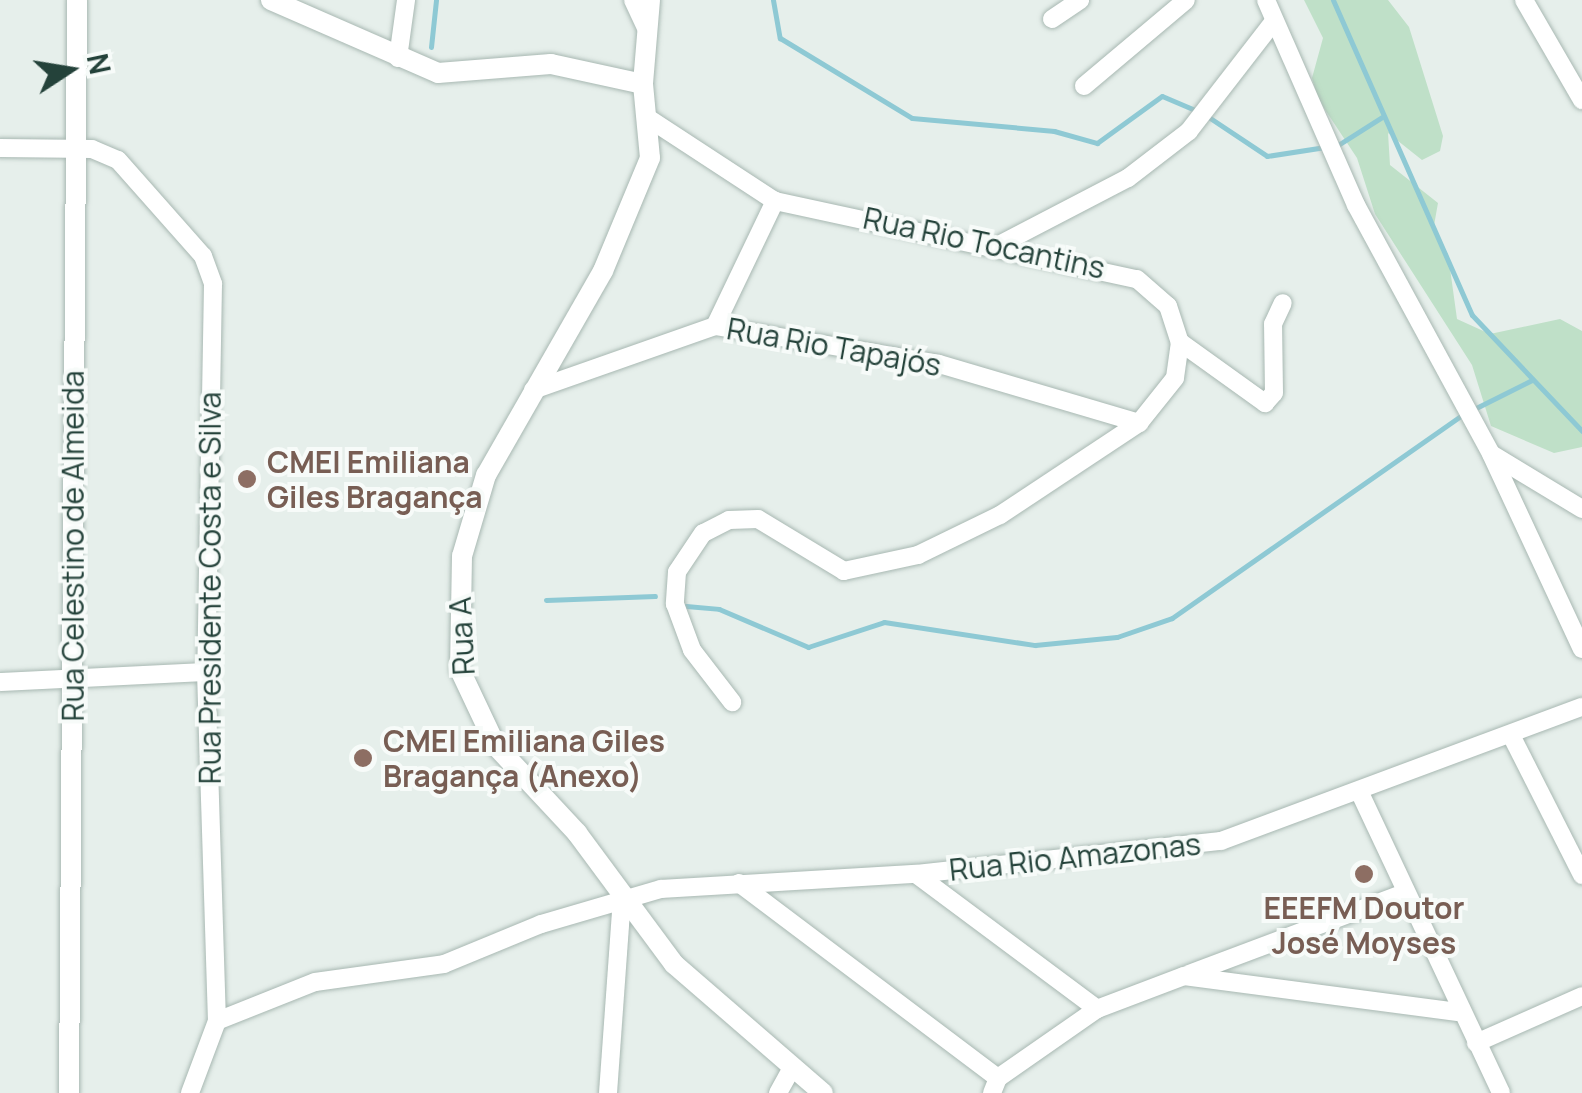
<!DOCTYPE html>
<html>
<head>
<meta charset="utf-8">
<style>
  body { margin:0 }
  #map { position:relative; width:1582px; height:1093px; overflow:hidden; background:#e6efeb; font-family:Manrope,sans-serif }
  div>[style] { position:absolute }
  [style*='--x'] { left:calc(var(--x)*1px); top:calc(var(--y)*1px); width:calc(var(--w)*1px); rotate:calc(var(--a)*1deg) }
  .green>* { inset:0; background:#bfe0c8 }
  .stream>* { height:5px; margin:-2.5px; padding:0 2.5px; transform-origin:2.5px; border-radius:2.5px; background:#8ec9d4 }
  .roads { filter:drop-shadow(0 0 2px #a8b8b2) drop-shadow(0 0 2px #a8b8b2) }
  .minor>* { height:18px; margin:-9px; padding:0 9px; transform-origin:9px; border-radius:9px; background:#fff }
  .tertiary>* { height:20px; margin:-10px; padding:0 10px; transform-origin:10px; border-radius:10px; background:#fff }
  .dots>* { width:28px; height:28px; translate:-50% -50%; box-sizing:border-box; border:5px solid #f7fbf9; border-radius:50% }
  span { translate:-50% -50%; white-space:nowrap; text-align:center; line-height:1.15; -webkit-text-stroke:8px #f7fbf9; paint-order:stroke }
  .street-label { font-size:30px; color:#24423a }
  .education-label { font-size:30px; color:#785e54; font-weight:700 }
  .left { translate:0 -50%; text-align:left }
  .north { position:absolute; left:20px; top:20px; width:100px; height:100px; -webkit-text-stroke:8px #f7fbf9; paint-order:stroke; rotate:78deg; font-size:28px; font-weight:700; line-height:40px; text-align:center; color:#24423a }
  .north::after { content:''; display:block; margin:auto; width:35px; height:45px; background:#24423a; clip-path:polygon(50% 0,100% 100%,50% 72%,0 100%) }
</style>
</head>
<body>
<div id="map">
  <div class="green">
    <div style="clip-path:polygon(1304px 0,1388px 0,1409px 27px,1443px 136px,1440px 151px,1422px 160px,1388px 133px,1390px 165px,1438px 203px,1433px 231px,1448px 254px,1457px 319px,1490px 334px,1560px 319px,1582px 331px,1582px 447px,1554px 453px,1491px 426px,1472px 365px,1375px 214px,1357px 158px,1318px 99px,1312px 78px,1323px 38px)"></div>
  </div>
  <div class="stream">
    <div style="--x:773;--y:0;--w:39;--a:80"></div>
    <div style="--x:780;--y:38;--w:154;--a:31.2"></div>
    <div style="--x:912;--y:118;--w:143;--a:5.2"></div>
    <div style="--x:1054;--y:131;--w:45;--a:15.6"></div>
    <div style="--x:1097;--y:143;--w:80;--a:-35.9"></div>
    <div style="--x:1162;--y:96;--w:39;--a:23"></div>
    <div style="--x:1333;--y:0;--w:344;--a:66.2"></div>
    <div style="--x:1472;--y:315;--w:160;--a:46.5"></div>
    <div style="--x:431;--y:47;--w:47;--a:-83.9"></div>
    <div style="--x:1207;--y:116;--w:72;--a:33.7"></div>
    <div style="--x:1267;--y:156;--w:72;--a:-8.8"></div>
    <div style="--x:1338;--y:145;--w:52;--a:-32.5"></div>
    <div style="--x:1472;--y:410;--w:67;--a:-26.6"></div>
    <div style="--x:546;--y:600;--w:109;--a:-2.1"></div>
    <div style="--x:686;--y:606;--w:33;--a:5"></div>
    <div style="--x:719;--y:609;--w:97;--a:23.1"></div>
    <div style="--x:808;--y:647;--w:80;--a:-18.2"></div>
    <div style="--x:884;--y:622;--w:153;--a:8.7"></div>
    <div style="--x:1035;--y:645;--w:82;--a:-5.6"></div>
    <div style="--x:1117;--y:637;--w:58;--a:-19.1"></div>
    <div style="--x:1172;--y:618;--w:354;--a:-35"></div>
  </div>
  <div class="roads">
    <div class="minor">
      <div style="--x:633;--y:0;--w:29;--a:65"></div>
      <div style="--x:1266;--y:0;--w:224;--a:66.3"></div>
      <div style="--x:1356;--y:205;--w:283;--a:61.5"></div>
      <div style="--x:1491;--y:454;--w:215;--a:65"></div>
      <div style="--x:1524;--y:0;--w:116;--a:59.9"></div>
      <div style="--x:1052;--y:19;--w:34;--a:-34"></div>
      <div style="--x:398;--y:58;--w:59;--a:-82.1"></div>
      <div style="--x:1084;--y:86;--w:133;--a:-40.1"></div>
      <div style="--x:651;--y:120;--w:148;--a:33.2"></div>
      <div style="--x:775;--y:201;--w:370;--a:12.2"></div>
      <div style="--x:1137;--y:279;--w:41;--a:41.1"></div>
      <div style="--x:1168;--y:306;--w:38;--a:72"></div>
      <div style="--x:1180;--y:342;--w:36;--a:98"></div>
      <div style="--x:1175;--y:378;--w:58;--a:128.7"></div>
      <div style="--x:1139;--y:423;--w:167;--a:146.5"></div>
      <div style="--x:1000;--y:515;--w:91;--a:154"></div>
      <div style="--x:918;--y:555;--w:76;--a:167.8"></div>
      <div style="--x:844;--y:571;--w:100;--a:-148.8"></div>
      <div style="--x:758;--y:519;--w:29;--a:178"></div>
      <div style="--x:729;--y:520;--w:29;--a:153"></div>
      <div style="--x:703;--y:533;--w:47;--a:123.7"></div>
      <div style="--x:677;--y:572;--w:32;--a:94"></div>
      <div style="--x:675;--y:604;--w:49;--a:69.7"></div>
      <div style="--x:692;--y:650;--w:66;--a:52.4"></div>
      <div style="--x:0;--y:148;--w:92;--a:0.6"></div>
      <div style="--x:92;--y:149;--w:28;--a:23"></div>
      <div style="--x:118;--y:160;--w:128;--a:48.5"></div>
      <div style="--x:203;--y:256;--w:30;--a:70"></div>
      <div style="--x:213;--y:284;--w:388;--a:91"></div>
      <div style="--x:206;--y:672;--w:349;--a:88.2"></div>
      <div style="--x:217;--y:1021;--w:77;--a:110.6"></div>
      <div style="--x:1001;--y:244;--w:143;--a:-27.5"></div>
      <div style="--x:1128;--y:178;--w:77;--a:-37.6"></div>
      <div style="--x:1189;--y:131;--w:139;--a:-52.3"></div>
      <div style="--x:715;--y:326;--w:139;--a:-64.4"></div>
      <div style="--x:1180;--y:342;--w:105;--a:35.7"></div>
      <div style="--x:1265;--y:403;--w:13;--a:-48"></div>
      <div style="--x:1274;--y:393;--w:69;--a:-90.8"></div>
      <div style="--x:1273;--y:324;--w:23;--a:-65"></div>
      <div style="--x:533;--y:390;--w:193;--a:-19.4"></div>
      <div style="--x:715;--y:326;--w:227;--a:9.6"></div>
      <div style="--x:939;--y:364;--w:209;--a:16.4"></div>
      <div style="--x:1493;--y:455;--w:104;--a:31.2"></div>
      <div style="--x:0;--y:682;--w:206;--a:-2.8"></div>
      <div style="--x:1512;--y:737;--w:155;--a:63.1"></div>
      <div style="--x:1360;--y:793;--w:331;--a:64.8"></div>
      <div style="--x:916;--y:874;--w:226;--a:36.7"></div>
      <div style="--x:739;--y:883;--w:324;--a:37"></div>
      <div style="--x:1189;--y:974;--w:230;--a:-20.6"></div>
      <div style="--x:217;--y:1021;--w:105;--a:-21.7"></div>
      <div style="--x:315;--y:982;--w:130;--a:-7.9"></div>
      <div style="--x:444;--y:964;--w:105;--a:-22.4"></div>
      <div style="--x:541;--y:924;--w:125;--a:-16.3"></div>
      <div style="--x:661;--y:889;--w:255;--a:-3.4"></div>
      <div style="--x:916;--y:874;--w:307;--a:-6.2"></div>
      <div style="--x:1221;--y:841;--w:385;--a:-20.4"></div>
      <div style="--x:1476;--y:1043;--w:116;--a:-23.9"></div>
      <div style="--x:608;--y:1093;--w:195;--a:-85.9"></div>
      <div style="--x:778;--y:1093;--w:29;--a:-61"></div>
      <div style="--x:992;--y:1093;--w:16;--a:-68"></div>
      <div style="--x:998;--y:1078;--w:121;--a:-34.9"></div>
      <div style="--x:1097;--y:1009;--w:93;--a:-20.8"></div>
      <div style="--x:1184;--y:976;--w:276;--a:7.5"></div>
    </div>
    <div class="tertiary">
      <div style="--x:271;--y:0;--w:182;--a:23.6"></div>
      <div style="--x:438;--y:73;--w:113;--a:-4.6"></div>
      <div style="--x:551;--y:64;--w:94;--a:12.3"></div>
      <div style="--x:650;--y:0;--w:84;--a:94.8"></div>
      <div style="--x:643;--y:84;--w:74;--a:84.6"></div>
      <div style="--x:650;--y:158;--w:122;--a:112.6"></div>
      <div style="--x:603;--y:271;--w:235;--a:119.8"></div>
      <div style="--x:486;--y:475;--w:84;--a:106.5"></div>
      <div style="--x:462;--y:556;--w:114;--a:91"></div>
      <div style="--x:460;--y:670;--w:84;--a:64.7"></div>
      <div style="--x:496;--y:746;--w:119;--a:47"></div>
      <div style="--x:577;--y:833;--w:163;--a:53.5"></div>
      <div style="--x:674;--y:964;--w:197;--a:40.9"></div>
      <div style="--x:69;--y:1093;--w:1093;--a:-89.58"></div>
    </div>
  </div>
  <div class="dots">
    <div style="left:247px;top:479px;background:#8d6e63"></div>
    <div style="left:363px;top:758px;background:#8d6e63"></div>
    <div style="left:1364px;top:874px;background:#8d6e63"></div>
  </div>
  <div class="street-label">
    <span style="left:984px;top:243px;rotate:12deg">Rua Rio Tocantins</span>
    <span style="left:834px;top:347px;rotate:10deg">Rua Rio Tapajós</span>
    <span style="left:73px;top:546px;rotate:-90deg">Rua Celestino de Almeida</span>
    <span style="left:210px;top:588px;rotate:-90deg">Rua Presidente Costa e Silva</span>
    <span style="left:462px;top:636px;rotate:-93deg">Rua A</span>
    <span style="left:1075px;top:857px;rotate:-6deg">Rua Rio Amazonas</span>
  </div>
  <div class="education-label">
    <span class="left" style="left:267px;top:479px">CMEI Emiliana<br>Giles Bragança</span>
    <span class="left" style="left:383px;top:758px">CMEI Emiliana Giles<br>Bragança (Anexo)</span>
    <span style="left:1364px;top:925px">EEEFM Doutor<br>José Moyses</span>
  </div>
  <div class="north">N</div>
</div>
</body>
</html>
